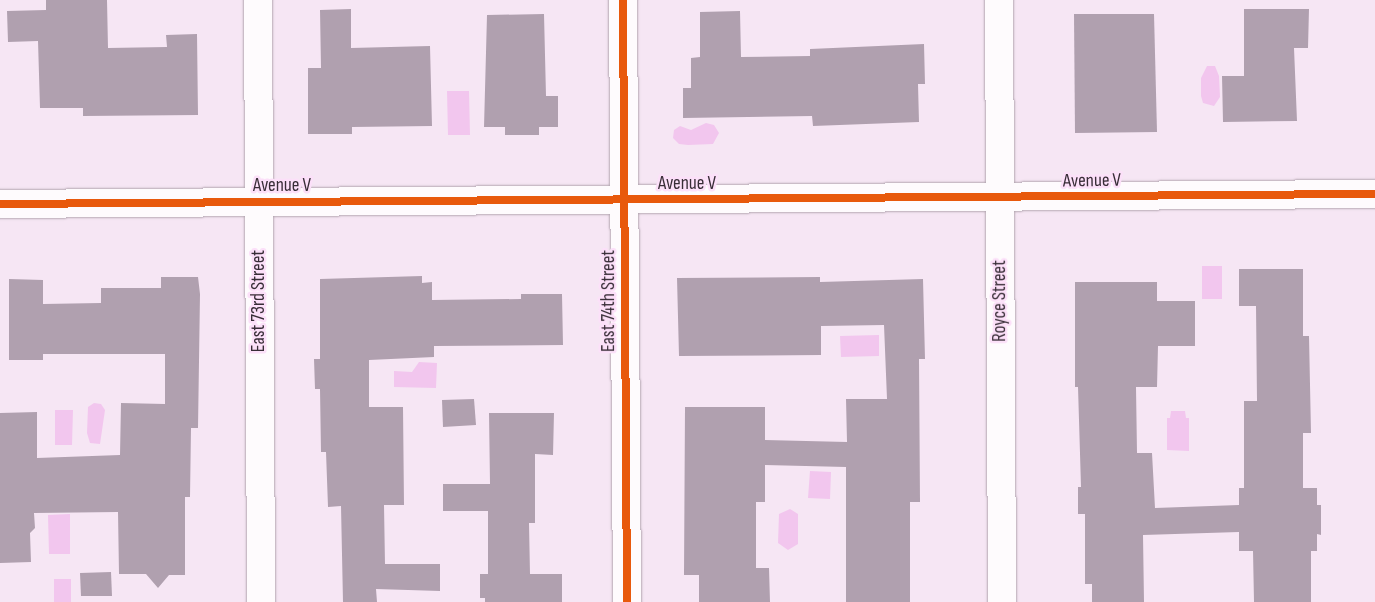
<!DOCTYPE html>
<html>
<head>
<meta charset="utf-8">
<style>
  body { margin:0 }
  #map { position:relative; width:1375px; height:602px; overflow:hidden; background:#f6e6f4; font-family:"Sofia Sans Condensed",sans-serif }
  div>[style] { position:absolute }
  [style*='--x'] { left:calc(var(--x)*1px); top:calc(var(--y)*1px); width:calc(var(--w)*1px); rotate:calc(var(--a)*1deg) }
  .water>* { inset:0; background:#f2c6ee }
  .building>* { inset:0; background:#b0a0af }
  .roads { filter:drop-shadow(0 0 1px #b1a5af) drop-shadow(0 0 1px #b1a5af) }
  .minor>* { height:28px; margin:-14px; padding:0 14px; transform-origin:14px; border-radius:14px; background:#fefbfd }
  .cycleway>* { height:8px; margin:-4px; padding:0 4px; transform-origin:4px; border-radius:4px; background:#e8590c }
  span { translate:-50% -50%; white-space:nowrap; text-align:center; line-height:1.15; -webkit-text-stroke:5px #fce0f9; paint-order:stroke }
  .street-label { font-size:19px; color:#382d37 }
</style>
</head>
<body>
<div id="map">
  <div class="water">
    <div style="clip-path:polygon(1207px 66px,1215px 66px,1219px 76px,1220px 97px,1214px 106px,1203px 103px,1201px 96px,1201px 78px)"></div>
    <div style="clip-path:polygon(447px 91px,469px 91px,470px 135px,448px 135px)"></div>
    <div style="clip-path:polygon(706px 123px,714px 125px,719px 133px,713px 144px,688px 145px,679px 144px,673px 138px,674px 130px,680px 126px,691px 130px)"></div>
    <div style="clip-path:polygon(1202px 266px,1222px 266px,1222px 299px,1202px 299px)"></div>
    <div style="clip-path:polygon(879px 335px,879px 356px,841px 357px,840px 336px)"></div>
    <div style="clip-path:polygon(419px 362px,437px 363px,436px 388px,394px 387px,394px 371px,412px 372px)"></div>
    <div style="clip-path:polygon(94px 403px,101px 404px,105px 410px,100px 444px,90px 443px,87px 433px,88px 407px)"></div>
    <div style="clip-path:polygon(55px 410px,73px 410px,72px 445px,55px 445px)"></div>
    <div style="clip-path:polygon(1171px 411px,1185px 411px,1186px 418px,1189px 418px,1189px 451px,1167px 450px,1167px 418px,1170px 418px)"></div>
    <div style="clip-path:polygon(810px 471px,831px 472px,830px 499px,808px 498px)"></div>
    <div style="clip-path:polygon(790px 509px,798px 514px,798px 544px,788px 550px,778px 543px,779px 514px)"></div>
    <div style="clip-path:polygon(70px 514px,70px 554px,49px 554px,48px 515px)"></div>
    <div style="clip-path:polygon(54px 579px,71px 579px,71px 602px,54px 602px)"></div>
  </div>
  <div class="building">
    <div style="clip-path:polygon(46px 0,107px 0,108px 48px,167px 47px,166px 35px,197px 34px,198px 115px,83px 116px,83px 108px,40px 108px,38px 41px,8px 42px,7px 11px,46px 10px)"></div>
    <div style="clip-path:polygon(351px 9px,351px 48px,430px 46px,432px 126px,352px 127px,352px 134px,308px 134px,308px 68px,321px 68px,320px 10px)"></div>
    <div style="clip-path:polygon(1244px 9px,1309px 9px,1308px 48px,1294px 48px,1297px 121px,1223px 122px,1222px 76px,1244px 76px)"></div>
    <div style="clip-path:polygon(740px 11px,741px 57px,810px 56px,810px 49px,924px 44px,925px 84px,918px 84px,919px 122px,813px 126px,812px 116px,683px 118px,683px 88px,691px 88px,691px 58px,700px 57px,700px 12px)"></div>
    <div style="clip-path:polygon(544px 14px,546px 96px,558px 96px,558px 127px,539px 127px,539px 135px,505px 135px,505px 127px,484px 127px,487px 15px)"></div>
    <div style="clip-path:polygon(1074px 14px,1154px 14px,1157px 132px,1075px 133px)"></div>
    <div style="clip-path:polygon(1239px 269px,1303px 269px,1303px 336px,1309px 336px,1311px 433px,1303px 433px,1303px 488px,1317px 488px,1317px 505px,1321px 505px,1321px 535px,1317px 534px,1317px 551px,1311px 551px,1311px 602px,1254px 602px,1253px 551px,1239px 551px,1239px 532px,1143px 535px,1144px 602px,1092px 602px,1092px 584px,1085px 584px,1085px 514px,1078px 514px,1078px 487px,1081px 487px,1078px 387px,1075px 387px,1075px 282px,1157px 282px,1157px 301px,1195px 301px,1195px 346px,1158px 346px,1157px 387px,1136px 387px,1137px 453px,1152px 453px,1155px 508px,1239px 505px,1239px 488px,1244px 488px,1244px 401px,1257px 401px,1256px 306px,1239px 306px)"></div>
    <div style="clip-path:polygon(422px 276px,422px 283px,432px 282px,432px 300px,521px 299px,521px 294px,562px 294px,563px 345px,434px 346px,434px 357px,369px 360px,369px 407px,403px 407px,404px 505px,384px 505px,385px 564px,440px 564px,440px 591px,376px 589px,377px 602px,343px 602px,341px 506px,328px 507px,326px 452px,321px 452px,320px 389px,315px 389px,314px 359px,320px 359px,320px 279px)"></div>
    <div style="clip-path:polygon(161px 277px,198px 277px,200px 294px,198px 428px,191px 428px,190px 497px,185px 497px,185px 575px,169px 575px,158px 588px,146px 574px,119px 574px,118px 512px,34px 513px,35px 528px,30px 533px,31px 562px,0 563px,0 413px,37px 412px,37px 458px,120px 455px,121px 403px,165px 404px,165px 354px,43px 354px,43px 360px,9px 360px,9px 279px,43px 280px,43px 304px,101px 303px,101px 288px,161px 288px)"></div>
    <div style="clip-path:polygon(820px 277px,820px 282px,923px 279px,925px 359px,919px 359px,920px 502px,910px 502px,910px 602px,846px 602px,846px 467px,765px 465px,765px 502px,756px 502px,756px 568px,769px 568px,770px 602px,699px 602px,699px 575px,684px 575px,685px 407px,765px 407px,765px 440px,847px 442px,846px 399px,887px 399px,884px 325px,821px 326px,821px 355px,679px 356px,677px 278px)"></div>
    <div style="clip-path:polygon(474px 399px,476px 425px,443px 427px,442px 400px)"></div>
    <div style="clip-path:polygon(489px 413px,554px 413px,553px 455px,535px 454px,535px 523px,529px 523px,530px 574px,562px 574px,562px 602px,485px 602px,485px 598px,480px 598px,480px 574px,488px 574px,488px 511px,443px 511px,443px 484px,490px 484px)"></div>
    <div style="clip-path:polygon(111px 572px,112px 596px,81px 596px,80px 573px)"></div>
  </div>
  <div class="roads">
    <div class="minor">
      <div style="--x:258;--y:0;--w:602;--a:89.71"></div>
      <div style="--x:623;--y:0;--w:602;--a:89.62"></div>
      <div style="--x:999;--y:0;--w:602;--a:89.71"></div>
      <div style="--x:0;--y:204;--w:1375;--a:-0.42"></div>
    </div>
  </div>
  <div class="cycleway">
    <div style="--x:623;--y:0;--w:602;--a:89.62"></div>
    <div style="--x:0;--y:204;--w:1375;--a:-0.42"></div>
  </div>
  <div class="street-label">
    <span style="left:1092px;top:181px;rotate:-1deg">Avenue V</span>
    <span style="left:687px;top:184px">Avenue V</span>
    <span style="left:282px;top:186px">Avenue V</span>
    <span style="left:259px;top:301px;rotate:-90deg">East 73rd Street</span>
    <span style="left:609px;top:301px;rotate:-90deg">East 74th Street</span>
    <span style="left:1000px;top:301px;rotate:-90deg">Royce Street</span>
  </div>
</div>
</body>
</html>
